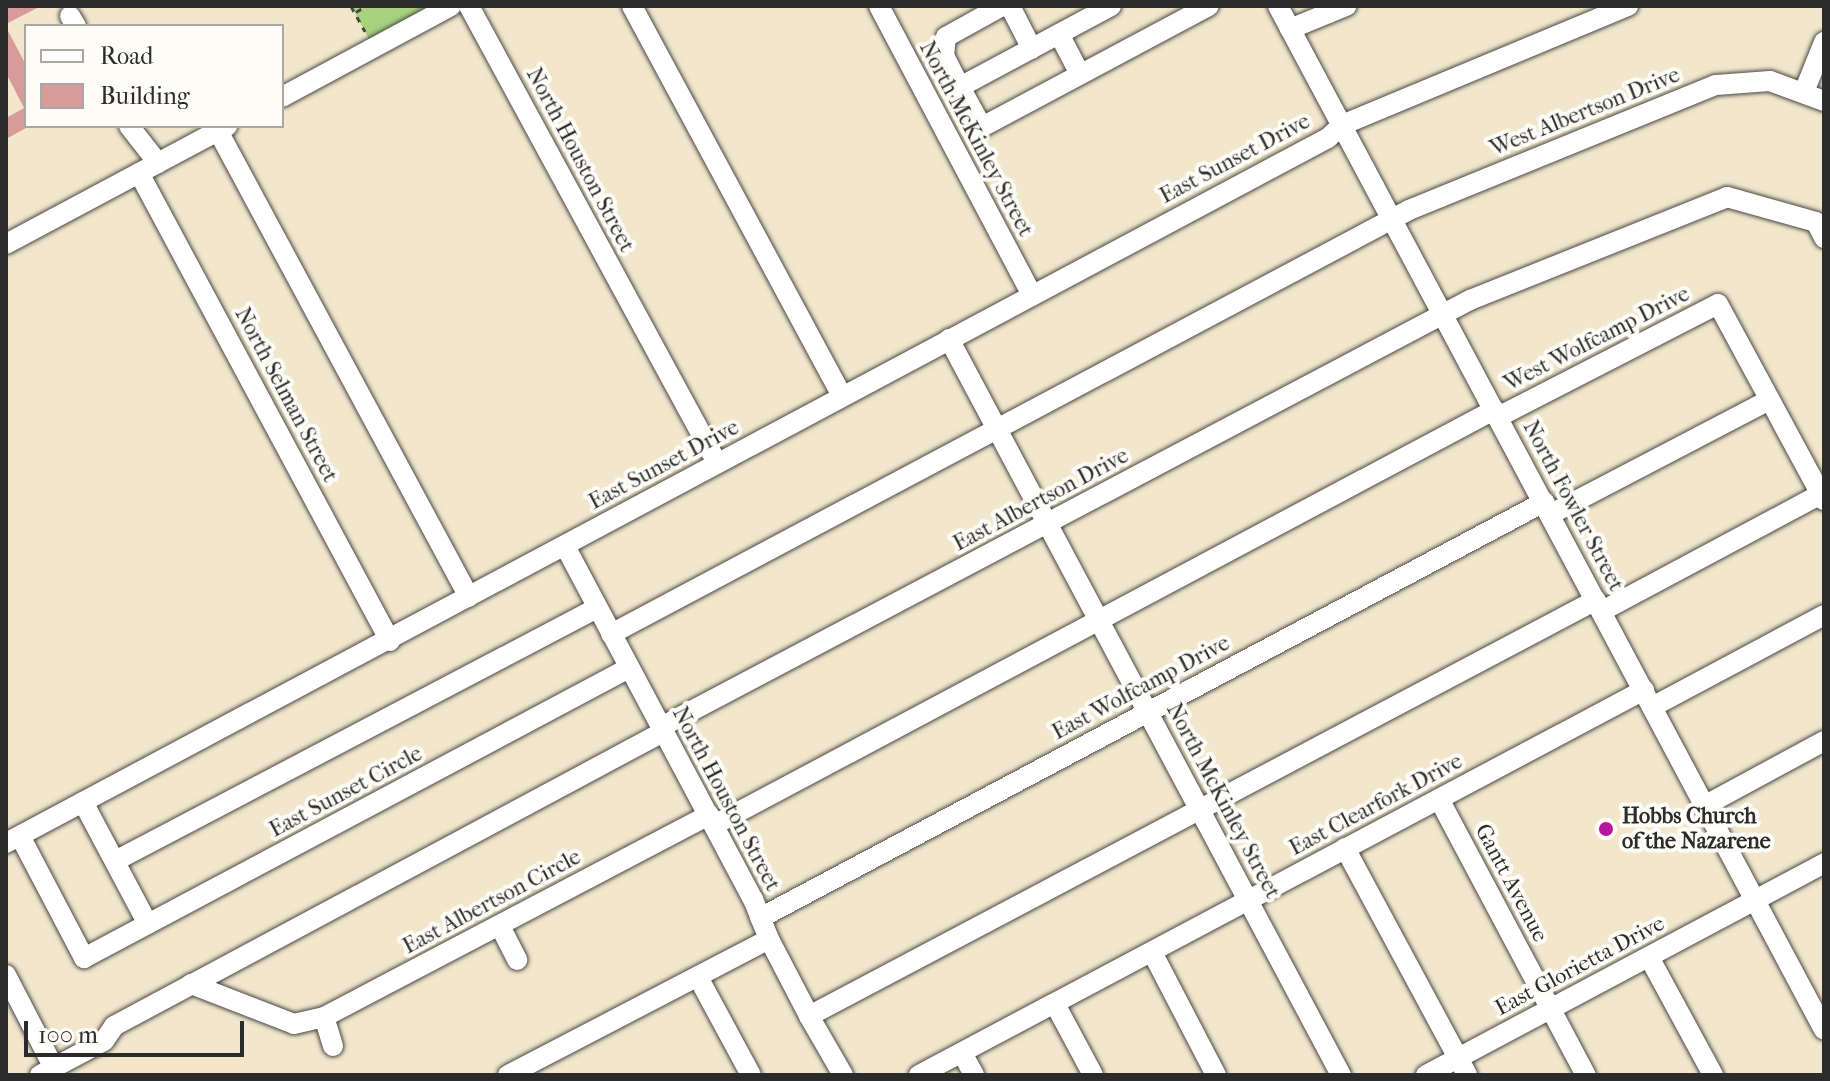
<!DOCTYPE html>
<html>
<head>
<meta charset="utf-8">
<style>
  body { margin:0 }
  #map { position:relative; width:1830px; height:1081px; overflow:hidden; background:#f2e7cd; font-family:"IM FELL French Canon",serif }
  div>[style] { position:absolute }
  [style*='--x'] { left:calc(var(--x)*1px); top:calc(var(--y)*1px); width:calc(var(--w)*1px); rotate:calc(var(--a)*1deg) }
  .green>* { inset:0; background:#a8d27e }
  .building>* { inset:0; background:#d79b99 }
  .path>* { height:3px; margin-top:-1.5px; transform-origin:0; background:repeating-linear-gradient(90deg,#494743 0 6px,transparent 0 12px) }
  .roads { filter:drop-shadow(0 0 2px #494743) drop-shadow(0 0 2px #494743) }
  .minor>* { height:20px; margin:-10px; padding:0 10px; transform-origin:10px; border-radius:10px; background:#fff }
  .dots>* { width:22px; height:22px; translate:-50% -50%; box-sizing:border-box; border:4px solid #fdfcf7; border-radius:50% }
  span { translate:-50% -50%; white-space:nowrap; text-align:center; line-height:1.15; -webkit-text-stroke:8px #fdfcf7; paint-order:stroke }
  .street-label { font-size:22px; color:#2b2b2b }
  .poi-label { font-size:22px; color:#2b2b2b; font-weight:700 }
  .left { translate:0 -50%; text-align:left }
  .frame { position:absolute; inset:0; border:8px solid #2b2b2b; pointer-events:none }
  .legend { position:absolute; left:24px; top:24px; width:260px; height:104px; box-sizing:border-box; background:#fdfcf7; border:2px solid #a9a8a5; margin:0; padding:10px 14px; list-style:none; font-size:24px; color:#2b2b2b }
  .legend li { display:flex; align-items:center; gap:16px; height:40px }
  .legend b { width:40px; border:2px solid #a9a8a5 }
  .scale { position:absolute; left:24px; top:1021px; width:220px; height:36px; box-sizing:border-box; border:4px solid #2b2b2b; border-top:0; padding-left:10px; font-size:24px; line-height:28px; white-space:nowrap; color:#2b2b2b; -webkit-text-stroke:6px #fdfcf7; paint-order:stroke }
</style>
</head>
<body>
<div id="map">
  <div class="green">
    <div style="clip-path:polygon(351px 6px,434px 6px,370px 41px)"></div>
  </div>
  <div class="building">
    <div style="clip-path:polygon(6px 6px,41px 6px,6px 24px)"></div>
    <div style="clip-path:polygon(6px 27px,26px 65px,26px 128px,6px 139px,6px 118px,24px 108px,6px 73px)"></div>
  </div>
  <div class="path">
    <div style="--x:351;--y:6;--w:29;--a:61"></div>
    <div style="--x:356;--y:12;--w:12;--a:-31"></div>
  </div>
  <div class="roads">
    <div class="minor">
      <div style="--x:469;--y:6;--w:520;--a:61.51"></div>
      <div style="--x:632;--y:6;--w:443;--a:61.7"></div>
      <div style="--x:879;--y:6;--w:327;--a:62.1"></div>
      <div style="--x:1010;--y:6;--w:48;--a:62.9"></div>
      <div style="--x:1111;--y:6;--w:171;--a:151.8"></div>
      <div style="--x:960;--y:87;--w:46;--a:61.2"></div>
      <div style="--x:982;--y:127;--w:257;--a:-28.1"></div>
      <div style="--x:1278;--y:6;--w:1160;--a:61.93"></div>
      <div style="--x:70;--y:16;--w:12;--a:59"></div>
      <div style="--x:1290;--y:29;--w:61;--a:-22.3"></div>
      <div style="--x:1059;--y:34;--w:45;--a:62.3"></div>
      <div style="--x:960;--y:87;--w:35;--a:-117"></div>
      <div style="--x:944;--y:56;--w:19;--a:-84"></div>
      <div style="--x:946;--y:37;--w:64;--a:-29"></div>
      <div style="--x:1804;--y:92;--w:54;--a:-68.2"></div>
      <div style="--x:282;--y:97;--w:192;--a:-28.3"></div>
      <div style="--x:129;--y:126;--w:47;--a:51.9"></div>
      <div style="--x:218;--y:131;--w:529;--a:61.69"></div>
      <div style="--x:139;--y:173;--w:531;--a:61.79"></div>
      <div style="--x:6;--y:244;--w:251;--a:-28.1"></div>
      <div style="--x:949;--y:339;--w:834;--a:61.96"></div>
      <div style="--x:1498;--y:417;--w:247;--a:-27.2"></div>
      <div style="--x:1718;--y:304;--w:223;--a:61.6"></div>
      <div style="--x:1551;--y:514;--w:246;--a:-27.6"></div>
      <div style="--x:565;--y:546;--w:400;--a:62"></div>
      <div style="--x:753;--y:899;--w:43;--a:68.2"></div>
      <div style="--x:769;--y:939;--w:87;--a:62.5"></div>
      <div style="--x:809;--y:1016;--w:68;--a:60"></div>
      <div style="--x:1602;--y:611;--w:248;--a:-28.1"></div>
      <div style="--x:611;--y:634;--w:904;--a:-27.98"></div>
      <div style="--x:1409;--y:210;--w:331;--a:-22.2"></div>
      <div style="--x:1716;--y:85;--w:54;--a:-4.2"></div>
      <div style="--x:1770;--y:81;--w:58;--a:20.3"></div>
      <div style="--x:1652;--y:707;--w:195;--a:-28.1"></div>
      <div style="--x:661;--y:727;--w:915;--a:-27.83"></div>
      <div style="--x:1470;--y:300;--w:277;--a:-21.8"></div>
      <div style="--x:1727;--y:197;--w:92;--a:15.7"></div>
      <div style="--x:1816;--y:222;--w:18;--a:63"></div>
      <div style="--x:1439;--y:799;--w:313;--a:62"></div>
      <div style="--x:83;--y:802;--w:138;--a:62"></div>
      <div style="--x:1704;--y:806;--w:136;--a:-28.4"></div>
      <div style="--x:714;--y:825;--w:884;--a:-28.02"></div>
      <div style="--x:20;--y:836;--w:138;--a:62.3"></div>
      <div style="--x:84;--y:958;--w:617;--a:-28.02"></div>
      <div style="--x:6;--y:843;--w:1498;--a:-28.07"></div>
      <div style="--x:1328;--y:138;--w:19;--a:-43"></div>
      <div style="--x:1342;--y:125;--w:310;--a:-22.6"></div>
      <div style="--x:1345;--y:848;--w:258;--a:61.7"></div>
      <div style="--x:115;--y:861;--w:544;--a:-27.69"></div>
      <div style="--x:760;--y:918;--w:888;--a:-27.95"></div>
      <div style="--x:500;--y:926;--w:38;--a:63"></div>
      <div style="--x:1152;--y:952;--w:139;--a:62.5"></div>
      <div style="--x:1649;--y:957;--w:134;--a:61.5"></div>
      <div style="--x:6;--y:975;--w:105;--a:62.7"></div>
      <div style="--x:698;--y:977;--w:111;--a:61.6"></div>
      <div style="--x:191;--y:984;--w:110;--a:21.2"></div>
      <div style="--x:294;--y:1024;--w:31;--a:-13"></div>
      <div style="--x:1055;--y:1004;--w:81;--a:61.8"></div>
      <div style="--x:809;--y:1016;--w:890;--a:-27.86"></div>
      <div style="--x:333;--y:1046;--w:30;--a:-107"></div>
      <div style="--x:324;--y:1017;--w:435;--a:-27.7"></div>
      <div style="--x:962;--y:1053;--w:25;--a:61"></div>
      <div style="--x:40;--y:1075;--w:72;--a:-28"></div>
      <div style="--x:104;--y:1041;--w:18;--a:-56"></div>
      <div style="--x:114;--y:1026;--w:623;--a:-28.17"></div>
      <div style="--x:508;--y:1075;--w:294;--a:-27.5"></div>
      <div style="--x:919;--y:1075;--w:821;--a:-27.97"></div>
      <div style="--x:1426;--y:1075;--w:451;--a:-28"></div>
    </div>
  </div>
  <div class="dots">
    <div style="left:1606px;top:829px;background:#b5179e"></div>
  </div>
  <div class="street-label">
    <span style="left:1585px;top:112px;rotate:-22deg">West Albertson Drive</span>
    <span style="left:976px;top:139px;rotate:62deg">North McKinley Street</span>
    <span style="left:1235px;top:159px;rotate:-28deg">East Sunset Drive</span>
    <span style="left:580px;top:160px;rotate:62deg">North Houston Street</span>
    <span style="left:1597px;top:339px;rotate:-27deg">West Wolfcamp Drive</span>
    <span style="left:286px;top:395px;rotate:62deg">North Selman Street</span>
    <span style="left:664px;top:465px;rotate:-28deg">East Sunset Drive</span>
    <span style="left:1041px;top:500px;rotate:-28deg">East Albertson Drive</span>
    <span style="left:1573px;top:506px;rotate:62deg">North Fowler Street</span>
    <span style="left:1141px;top:688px;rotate:-28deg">East Wolfcamp Drive</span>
    <span style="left:346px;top:792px;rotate:-28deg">East Sunset Circle</span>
    <span style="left:726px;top:799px;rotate:62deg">North Houston Street</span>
    <span style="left:1223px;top:801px;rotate:62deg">North McKinley Street</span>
    <span style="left:1376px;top:805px;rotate:-28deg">East Clearfork Drive</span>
    <span style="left:1511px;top:883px;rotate:62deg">Gantt Avenue</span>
    <span style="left:492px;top:902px;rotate:-28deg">East Albertson Circle</span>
    <span style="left:1580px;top:966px;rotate:-28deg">East Glorietta Drive</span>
  </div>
  <div class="poi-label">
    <span class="left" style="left:1622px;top:829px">Hobbs Church<br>of the Nazarene</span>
  </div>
  <div class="frame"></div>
  <ul class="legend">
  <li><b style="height:10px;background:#fff"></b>Road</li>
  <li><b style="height:22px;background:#d79b99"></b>Building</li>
  </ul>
  <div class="scale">100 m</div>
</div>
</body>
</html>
